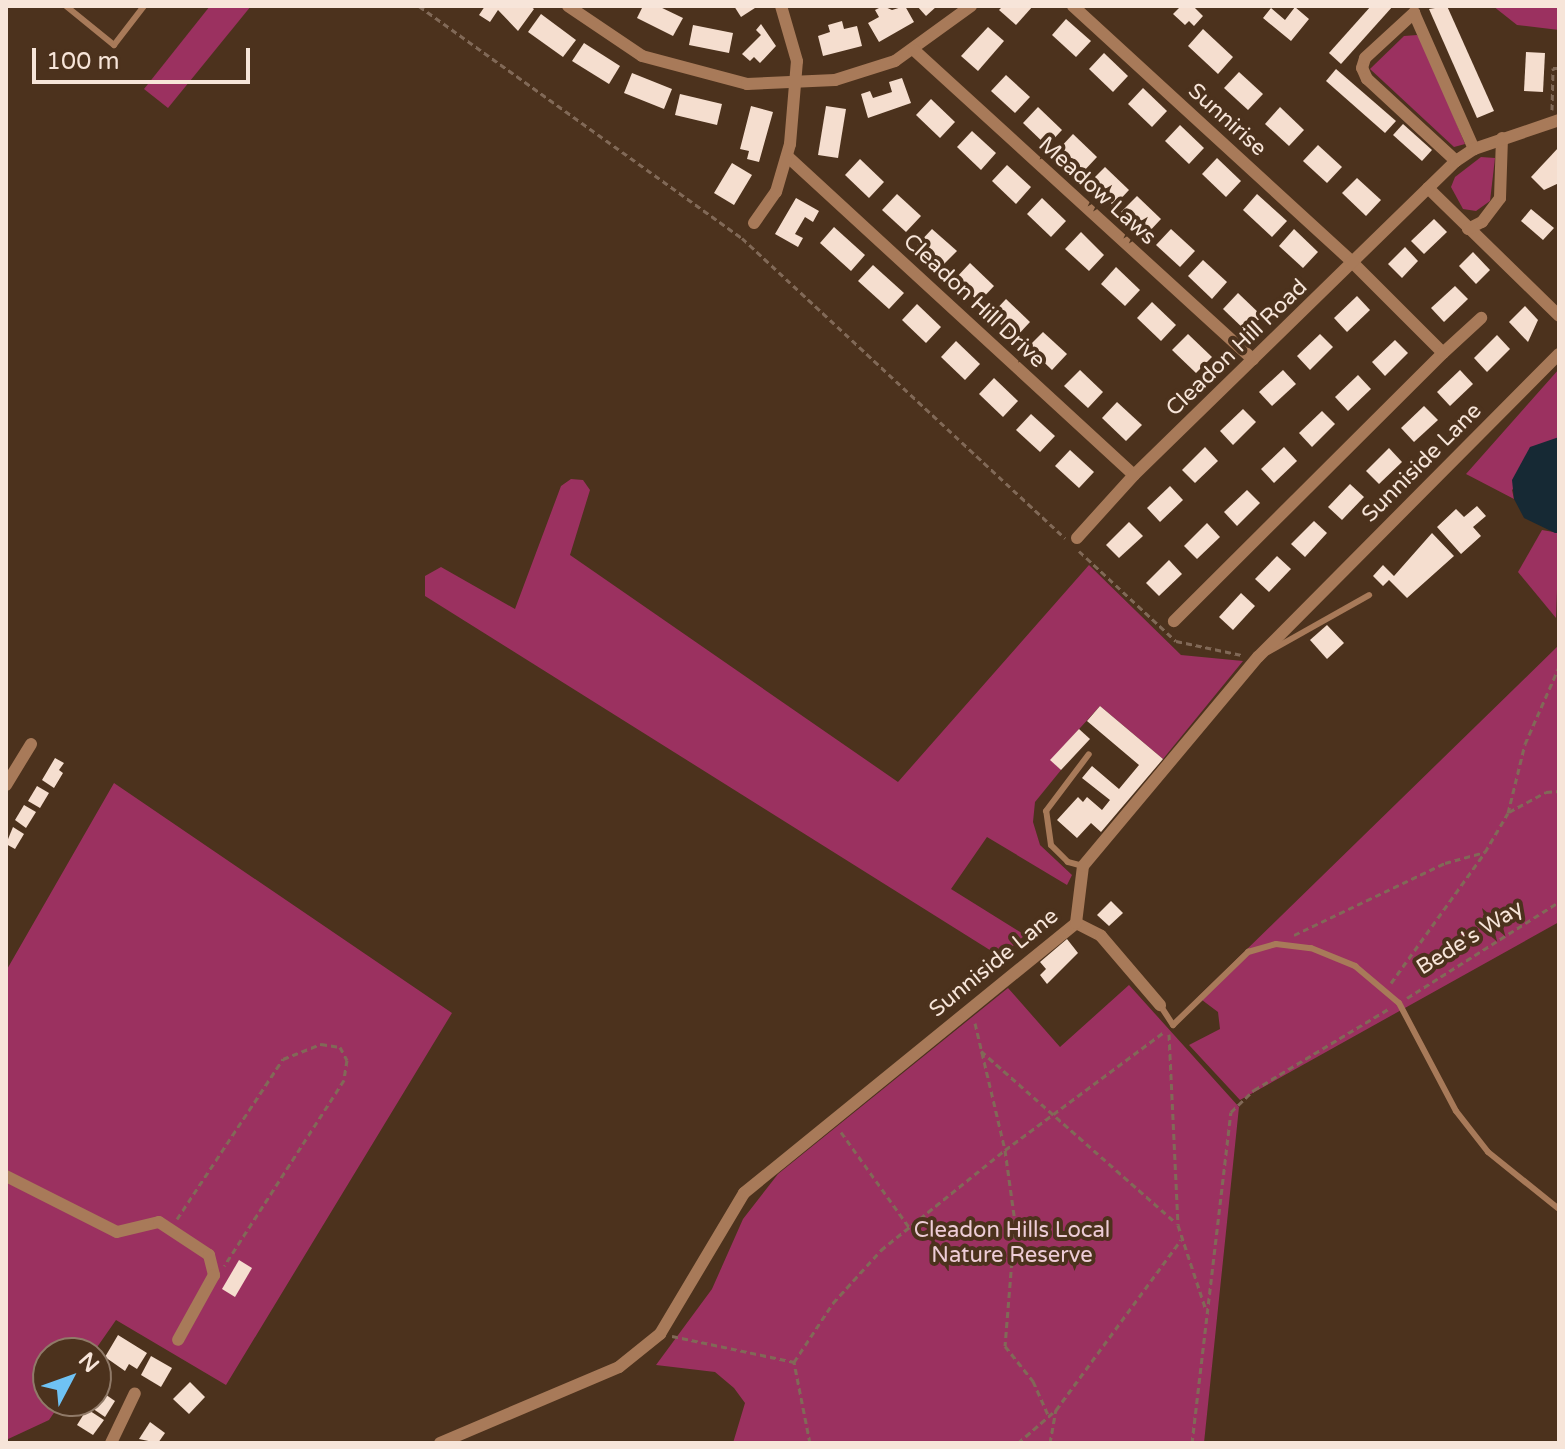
<!DOCTYPE html>
<html>
<head>
<meta charset="utf-8">
<style>
  body { margin:0 }
  #map { position:relative; width:1565px; height:1449px; overflow:hidden; background:#4c321d; font-family:"Varela Round",sans-serif }
  div>[style] { position:absolute }
  [style*='--x'] { left:calc(var(--x)*1px); top:calc(var(--y)*1px); width:calc(var(--w)*1px); rotate:calc(var(--a)*1deg) }
  .green>* { inset:0; background:#9b3160 }
  .water>* { inset:0; background:#162934 }
  .building>* { inset:0; background:#f5decf }
  .path>* { height:3px; margin-top:-1.5px; transform-origin:0; background:repeating-linear-gradient(90deg,#816957 0 6px,transparent 0 10px) }
  .lane>* { height:6px; margin:-3px; padding:0 3px; transform-origin:3px; border-radius:3px; background:#a87a59 }
  .street>* { height:12px; margin:-6px; padding:0 6px; transform-origin:6px; border-radius:6px; background:#a87a59 }
  span { translate:-50% -50%; white-space:nowrap; text-align:center; line-height:1.15; -webkit-text-stroke:8px #4c321d; paint-order:stroke }
  .street-label { font-size:22px; color:#f7e5d9 }
  .park-label { font-size:22px; color:#edccd6 }
  .frame { position:absolute; inset:0; border:8px solid #f7e5d9; pointer-events:none }
  .north { position:absolute; left:32px; top:1337px; width:80px; height:80px; box-sizing:border-box; background:#4c321d; border:2px solid #907a68; border-radius:50%; rotate:49deg; font-size:22px; font-weight:700; line-height:32px; text-align:center; color:#f7e5d9 }
  .north::after { content:''; display:block; margin:auto; width:28px; height:36px; background:#6fc2f4; clip-path:polygon(50% 0,100% 100%,50% 72%,0 100%) }
  .scale { position:absolute; left:32px; top:48px; width:218px; height:36px; box-sizing:border-box; border:4px solid #f7e5d9; border-top:0; padding-left:10px; font-size:24px; line-height:28px; white-space:nowrap; color:#f7e5d9; -webkit-text-stroke:6px #4c321d; paint-order:stroke }
</style>
</head>
<body>
<div id="map">
  <div class="green">
    <div style="clip-path:polygon(210px 6px,251px 6px,168px 108px,144px 89px)"></div>
    <div style="clip-path:polygon(1493px 6px,1559px 6px,1559px 30px,1517px 25px)"></div>
    <div style="clip-path:polygon(1417px 35px,1424px 44px,1465px 144px,1454px 147px,1370px 69px,1404px 36px)"></div>
    <div style="clip-path:polygon(1481px 157px,1495px 158px,1490px 201px,1476px 211px,1463px 209px,1451px 187px,1455px 177px)"></div>
    <div style="clip-path:polygon(1559px 369px,1559px 437px,1512px 490px,1514px 499px,1466px 474px)"></div>
    <div style="clip-path:polygon(571px 479px,583px 480px,590px 490px,570px 555px,898px 782px,1089px 565px,1181px 655px,1243px 661px,1163px 759px,1100px 706px,1051px 760px,1061px 770px,1035px 802px,1033px 822px,1040px 845px,1072px 875px,1067px 885px,987px 837px,951px 889px,1025px 935px,1001px 957px,425px 596px,425px 576px,441px 567px,515px 609px,561px 486px)"></div>
    <div style="clip-path:polygon(1542px 530px,1559px 533px,1556px 618px,1518px 572px)"></div>
    <div style="clip-path:polygon(1559px 645px,1559px 922px,1240px 1100px,1189px 1045px,1220px 1029px,1218px 1012px,1198px 997px)"></div>
    <div style="clip-path:polygon(114px 783px,452px 1013px,226px 1385px,116px 1320px,93px 1353px,48px 1353px,48px 1401px,62px 1401px,49px 1420px,6px 1440px,6px 971px)"></div>
    <div style="clip-path:polygon(1129px 985px,1239px 1107px,1204px 1443px,733px 1443px,745px 1403px,734px 1388px,715px 1372px,656px 1365px,712px 1289px,743px 1219px,778px 1174px,1008px 988px,1060px 1047px)"></div>
  </div>
  <div class="water">
    <div style="clip-path:polygon(1559px 437px,1559px 533px,1555px 533px,1524px 518px,1514px 499px,1512px 480px,1530px 447px)"></div>
  </div>
  <div class="building">
    <div style="clip-path:polygon(485px 6px,530px 6px,534px 9px,518px 31px,498px 10px,490px 22px,479px 15px)"></div>
    <div style="clip-path:polygon(643px 6px,658px 6px,683px 18px,673px 36px,637px 18px)"></div>
    <div style="clip-path:polygon(734px 6px,758px 6px,741px 17px)"></div>
    <div style="clip-path:polygon(883px 6px,892px 10px,905px 6px,914px 22px,879px 42px,868px 23px,879px 17px,875px 10px)"></div>
    <div style="clip-path:polygon(917px 6px,937px 6px,926px 16px)"></div>
    <div style="clip-path:polygon(1003px 6px,1033px 6px,1016px 25px,999px 10px)"></div>
    <div style="clip-path:polygon(1181px 6px,1193px 6px,1203px 16px,1194px 26px,1189px 21px,1185px 25px,1173px 14px)"></div>
    <div style="clip-path:polygon(1371px 6px,1393px 6px,1341px 64px,1329px 53px)"></div>
    <div style="clip-path:polygon(1447px 6px,1494px 111px,1477px 118px,1429px 9px)"></div>
    <div style="clip-path:polygon(1295px 7px,1309px 19px,1291px 41px,1263px 18px,1271px 8px,1285px 20px)"></div>
    <div style="clip-path:polygon(541px 14px,576px 40px,563px 57px,528px 32px)"></div>
    <div style="clip-path:polygon(1066px 19px,1091px 41px,1076px 57px,1052px 35px)"></div>
    <div style="clip-path:polygon(842px 21px,844px 29px,857px 26px,862px 46px,823px 56px,818px 36px,830px 32px,828px 25px)"></div>
    <div style="clip-path:polygon(761px 24px,776px 46px,760px 63px,754px 57px,750px 61px,742px 54px,761px 35px,756px 30px)"></div>
    <div style="clip-path:polygon(693px 25px,733px 33px,729px 53px,689px 45px)"></div>
    <div style="clip-path:polygon(988px 27px,1004px 41px,978px 71px,961px 56px)"></div>
    <div style="clip-path:polygon(1203px 29px,1233px 57px,1218px 74px,1188px 46px)"></div>
    <div style="clip-path:polygon(584px 43px,620px 66px,609px 84px,572px 61px)"></div>
    <div style="clip-path:polygon(1526px 52px,1545px 53px,1543px 92px,1524px 91px)"></div>
    <div style="clip-path:polygon(1104px 53px,1128px 76px,1113px 92px,1089px 69px)"></div>
    <div style="clip-path:polygon(1336px 69px,1396px 121px,1385px 133px,1326px 81px)"></div>
    <div style="clip-path:polygon(1239px 72px,1263px 94px,1248px 110px,1224px 88px)"></div>
    <div style="clip-path:polygon(632px 73px,672px 89px,664px 109px,624px 93px)"></div>
    <div style="clip-path:polygon(1006px 75px,1030px 97px,1015px 113px,991px 91px)"></div>
    <div style="clip-path:polygon(902px 78px,911px 103px,868px 118px,861px 94px,870px 91px,873px 98px,892px 92px,889px 82px)"></div>
    <div style="clip-path:polygon(1143px 88px,1167px 111px,1152px 127px,1128px 104px)"></div>
    <div style="clip-path:polygon(680px 94px,722px 104px,717px 125px,675px 115px)"></div>
    <div style="clip-path:polygon(931px 99px,955px 122px,940px 138px,916px 115px)"></div>
    <div style="clip-path:polygon(751px 106px,773px 112px,759px 162px,747px 159px,749px 151px,740px 149px)"></div>
    <div style="clip-path:polygon(826px 106px,846px 109px,838px 158px,818px 155px)"></div>
    <div style="clip-path:polygon(1038px 107px,1062px 130px,1047px 146px,1023px 123px)"></div>
    <div style="clip-path:polygon(1280px 107px,1304px 130px,1289px 146px,1265px 124px)"></div>
    <div style="clip-path:polygon(1403px 124px,1432px 150px,1422px 161px,1393px 135px)"></div>
    <div style="clip-path:polygon(1180px 125px,1204px 148px,1189px 164px,1165px 141px)"></div>
    <div style="clip-path:polygon(972px 131px,996px 153px,981px 170px,957px 147px)"></div>
    <div style="clip-path:polygon(1073px 134px,1097px 157px,1082px 173px,1058px 150px)"></div>
    <div style="clip-path:polygon(1318px 145px,1342px 167px,1327px 183px,1303px 161px)"></div>
    <div style="clip-path:polygon(1559px 147px,1559px 183px,1544px 190px,1531px 177px)"></div>
    <div style="clip-path:polygon(1217px 158px,1241px 181px,1226px 197px,1202px 174px)"></div>
    <div style="clip-path:polygon(860px 159px,884px 182px,869px 198px,845px 175px)"></div>
    <div style="clip-path:polygon(732px 163px,752px 175px,734px 205px,714px 193px)"></div>
    <div style="clip-path:polygon(1007px 165px,1031px 187px,1016px 204px,992px 181px)"></div>
    <div style="clip-path:polygon(1105px 167px,1129px 190px,1114px 206px,1089px 183px)"></div>
    <div style="clip-path:polygon(1357px 178px,1381px 200px,1366px 216px,1342px 193px)"></div>
    <div style="clip-path:polygon(897px 194px,921px 216px,906px 232px,882px 210px)"></div>
    <div style="clip-path:polygon(1257px 194px,1287px 221px,1272px 237px,1243px 210px)"></div>
    <div style="clip-path:polygon(1137px 196px,1161px 219px,1146px 235px,1121px 212px)"></div>
    <div style="clip-path:polygon(796px 198px,819px 211px,813px 222px,805px 217px,795px 234px,803px 238px,798px 247px,775px 234px)"></div>
    <div style="clip-path:polygon(1042px 198px,1066px 221px,1051px 237px,1027px 214px)"></div>
    <div style="clip-path:polygon(1531px 209px,1554px 228px,1543px 240px,1521px 221px)"></div>
    <div style="clip-path:polygon(1434px 219px,1447px 232px,1424px 254px,1411px 241px)"></div>
    <div style="clip-path:polygon(834px 227px,865px 255px,851px 271px,820px 243px)"></div>
    <div style="clip-path:polygon(932px 229px,957px 251px,941px 267px,917px 245px)"></div>
    <div style="clip-path:polygon(1171px 229px,1195px 251px,1180px 267px,1156px 245px)"></div>
    <div style="clip-path:polygon(1294px 229px,1318px 252px,1303px 268px,1279px 246px)"></div>
    <div style="clip-path:polygon(1081px 232px,1104px 255px,1089px 271px,1065px 249px)"></div>
    <div style="clip-path:polygon(1405px 247px,1418px 261px,1402px 278px,1388px 264px)"></div>
    <div style="clip-path:polygon(1473px 252px,1490px 270px,1476px 284px,1459px 266px)"></div>
    <div style="clip-path:polygon(1203px 260px,1227px 282px,1212px 299px,1188px 276px)"></div>
    <div style="clip-path:polygon(970px 263px,994px 286px,979px 302px,955px 279px)"></div>
    <div style="clip-path:polygon(873px 265px,904px 293px,889px 309px,858px 281px)"></div>
    <div style="clip-path:polygon(1116px 267px,1140px 290px,1125px 306px,1101px 284px)"></div>
    <div style="clip-path:polygon(1455px 286px,1468px 299px,1444px 322px,1431px 308px)"></div>
    <div style="clip-path:polygon(1238px 293px,1262px 316px,1247px 332px,1223px 309px)"></div>
    <div style="clip-path:polygon(1357px 296px,1370px 310px,1347px 332px,1334px 318px)"></div>
    <div style="clip-path:polygon(1006px 299px,1030px 322px,1015px 338px,991px 315px)"></div>
    <div style="clip-path:polygon(1152px 302px,1176px 325px,1161px 341px,1137px 318px)"></div>
    <div style="clip-path:polygon(917px 304px,941px 327px,926px 343px,902px 320px)"></div>
    <div style="clip-path:polygon(1525px 306px,1538px 320px,1528px 342px,1509px 322px)"></div>
    <div style="clip-path:polygon(1043px 332px,1067px 354px,1052px 370px,1028px 347px)"></div>
    <div style="clip-path:polygon(1188px 334px,1212px 357px,1196px 373px,1172px 350px)"></div>
    <div style="clip-path:polygon(1320px 334px,1333px 347px,1310px 370px,1297px 356px)"></div>
    <div style="clip-path:polygon(1497px 335px,1510px 349px,1487px 372px,1474px 358px)"></div>
    <div style="clip-path:polygon(1395px 340px,1408px 353px,1385px 376px,1372px 362px)"></div>
    <div style="clip-path:polygon(956px 341px,980px 364px,965px 380px,941px 357px)"></div>
    <div style="clip-path:polygon(1080px 370px,1103px 392px,1088px 408px,1064px 386px)"></div>
    <div style="clip-path:polygon(1283px 370px,1296px 384px,1272px 406px,1259px 392px)"></div>
    <div style="clip-path:polygon(1460px 370px,1473px 384px,1450px 406px,1437px 392px)"></div>
    <div style="clip-path:polygon(1358px 375px,1371px 389px,1348px 411px,1335px 397px)"></div>
    <div style="clip-path:polygon(994px 378px,1018px 401px,1003px 417px,979px 394px)"></div>
    <div style="clip-path:polygon(1117px 402px,1142px 425px,1126px 441px,1102px 418px)"></div>
    <div style="clip-path:polygon(1424px 406px,1438px 420px,1414px 442px,1401px 428px)"></div>
    <div style="clip-path:polygon(1243px 409px,1256px 422px,1233px 445px,1220px 431px)"></div>
    <div style="clip-path:polygon(1322px 411px,1335px 424px,1312px 447px,1299px 433px)"></div>
    <div style="clip-path:polygon(1031px 414px,1055px 436px,1040px 452px,1016px 430px)"></div>
    <div style="clip-path:polygon(1205px 447px,1218px 461px,1195px 483px,1182px 470px)"></div>
    <div style="clip-path:polygon(1284px 447px,1297px 461px,1274px 483px,1261px 469px)"></div>
    <div style="clip-path:polygon(1389px 448px,1402px 462px,1379px 484px,1366px 471px)"></div>
    <div style="clip-path:polygon(1070px 450px,1094px 472px,1079px 488px,1055px 466px)"></div>
    <div style="clip-path:polygon(1350px 484px,1364px 497px,1342px 520px,1328px 507px)"></div>
    <div style="clip-path:polygon(1170px 486px,1183px 500px,1160px 522px,1147px 508px)"></div>
    <div style="clip-path:polygon(1247px 490px,1260px 503px,1237px 526px,1224px 512px)"></div>
    <div style="clip-path:polygon(1477px 506px,1486px 516px,1473px 527px,1481px 536px,1461px 554px,1437px 527px,1456px 509px,1464px 517px)"></div>
    <div style="clip-path:polygon(1314px 521px,1327px 533px,1305px 557px,1291px 544px)"></div>
    <div style="clip-path:polygon(1129px 522px,1143px 536px,1119px 558px,1106px 545px)"></div>
    <div style="clip-path:polygon(1207px 523px,1220px 537px,1197px 559px,1184px 546px)"></div>
    <div style="clip-path:polygon(1432px 533px,1454px 556px,1407px 598px,1389px 580px,1383px 586px,1373px 576px,1383px 565px,1394px 576px)"></div>
    <div style="clip-path:polygon(1277px 556px,1291px 569px,1269px 592px,1255px 579px)"></div>
    <div style="clip-path:polygon(1169px 560px,1182px 574px,1159px 596px,1146px 583px)"></div>
    <div style="clip-path:polygon(1241px 593px,1255px 606px,1233px 630px,1219px 617px)"></div>
    <div style="clip-path:polygon(1327px 625px,1344px 643px,1327px 659px,1310px 640px)"></div>
    <div style="clip-path:polygon(1100px 706px,1163px 759px,1101px 832px,1091px 823px,1077px 838px,1057px 820px,1078px 797px,1083px 802px,1087px 797px,1102px 810px,1110px 800px,1082px 778px,1092px 766px,1119px 789px,1139px 765px,1087px 721px)"></div>
    <div style="clip-path:polygon(1079px 729px,1090px 739px,1061px 770px,1050px 760px)"></div>
    <div style="clip-path:polygon(55px 758px,64px 763px,59px 770px,63px 773px,54px 788px,42px 780px)"></div>
    <div style="clip-path:polygon(37px 786px,49px 793px,40px 808px,28px 801px)"></div>
    <div style="clip-path:polygon(24px 805px,36px 812px,26px 828px,15px 820px)"></div>
    <div style="clip-path:polygon(13px 827px,24px 834px,15px 849px,6px 844px)"></div>
    <div style="clip-path:polygon(1111px 901px,1123px 913px,1109px 926px,1097px 915px)"></div>
    <div style="clip-path:polygon(1067px 939px,1078px 953px,1047px 984px,1040px 975px,1046px 969px,1040px 962px)"></div>
    <div style="clip-path:polygon(239px 1260px,252px 1268px,235px 1297px,222px 1289px)"></div>
    <div style="clip-path:polygon(118px 1335px,147px 1353px,137px 1369px,129px 1364px,125px 1371px,105px 1357px)"></div>
    <div style="clip-path:polygon(151px 1356px,172px 1368px,161px 1387px,141px 1375px)"></div>
    <div style="clip-path:polygon(190px 1382px,205px 1397px,189px 1414px,173px 1399px)"></div>
    <div style="clip-path:polygon(99px 1390px,115px 1401px,105px 1417px,89px 1406px)"></div>
    <div style="clip-path:polygon(87px 1409px,104px 1420px,93px 1435px,77px 1425px)"></div>
    <div style="clip-path:polygon(150px 1422px,165px 1433px,158px 1443px,139px 1439px)"></div>
  </div>
  <div class="path">
    <div style="--x:419;--y:6;--w:398;--a:35.7"></div>
    <div style="--x:742;--y:238;--w:441;--a:42.9"></div>
    <div style="--x:1552;--y:110;--w:42;--a:-88.6"></div>
    <div style="--x:1553;--y:68;--w:6;--a:0"></div>
    <div style="--x:1079;--y:551;--w:132;--a:42.9"></div>
    <div style="--x:1176;--y:641;--w:67;--a:12"></div>
    <div style="--x:1509;--y:812;--w:42;--a:-28.4"></div>
    <div style="--x:1546;--y:792;--w:13;--a:-4"></div>
    <div style="--x:1294;--y:935;--w:167;--a:-25.5"></div>
    <div style="--x:1445;--y:863;--w:41;--a:-15.4"></div>
    <div style="--x:1485;--y:852;--w:45;--a:-59.5"></div>
    <div style="--x:1508;--y:813;--w:71;--a:-76.2"></div>
    <div style="--x:1525;--y:744;--w:84;--a:-66.2"></div>
    <div style="--x:1391;--y:983;--w:161;--a:-54.3"></div>
    <div style="--x:1407;--y:998;--w:180;--a:-32.3"></div>
    <div style="--x:975;--y:1023;--w:130;--a:76.7"></div>
    <div style="--x:1005;--y:1150;--w:198;--a:-36.6"></div>
    <div style="--x:1169;--y:1034;--w:191;--a:87.3"></div>
    <div style="--x:1178;--y:1225;--w:89;--a:71.8"></div>
    <div style="--x:981;--y:1051;--w:260;--a:41.4"></div>
    <div style="--x:841;--y:1132;--w:117;--a:54.4"></div>
    <div style="--x:177;--y:1219;--w:192;--a:-56.5"></div>
    <div style="--x:283;--y:1059;--w:41;--a:-21.5"></div>
    <div style="--x:321;--y:1044;--w:19;--a:9"></div>
    <div style="--x:340;--y:1047;--w:15;--a:62"></div>
    <div style="--x:347;--y:1060;--w:20;--a:99"></div>
    <div style="--x:344;--y:1080;--w:221;--a:122.8"></div>
    <div style="--x:672;--y:1336;--w:125;--a:12"></div>
    <div style="--x:810;--y:1443;--w:83;--a:-101.2"></div>
    <div style="--x:794;--y:1362;--w:71;--a:-56.5"></div>
    <div style="--x:833;--y:1303;--w:72;--a:-47.8"></div>
    <div style="--x:881;--y:1250;--w:159;--a:-38.9"></div>
    <div style="--x:1005;--y:1150;--w:73;--a:82.1"></div>
    <div style="--x:1015;--y:1222;--w:124;--a:94.6"></div>
    <div style="--x:1005;--y:1346;--w:45;--a:51.3"></div>
    <div style="--x:1033;--y:1381;--w:39;--a:66"></div>
    <div style="--x:1018;--y:1443;--w:50;--a:-41"></div>
    <div style="--x:1050;--y:1443;--w:34;--a:-80"></div>
    <div style="--x:1056;--y:1410;--w:211;--a:-53.7"></div>
    <div style="--x:1192;--y:1443;--w:333;--a:-83.3"></div>
    <div style="--x:1231;--y:1112;--w:32;--a:-44"></div>
    <div style="--x:1254;--y:1090;--w:159;--a:-31.1"></div>
  </div>
  <div class="lane">
    <div style="--x:66;--y:6;--w:62;--a:39.1"></div>
    <div style="--x:114;--y:45;--w:49;--a:-52.4"></div>
    <div style="--x:1268;--y:652;--w:116;--a:-29.4"></div>
    <div style="--x:1083;--y:866;--w:16;--a:-165"></div>
    <div style="--x:1068;--y:862;--w:24;--a:-135"></div>
    <div style="--x:1051;--y:845;--w:34;--a:-98"></div>
    <div style="--x:1046;--y:811;--w:71;--a:-53"></div>
    <div style="--x:1160;--y:1005;--w:24;--a:57"></div>
    <div style="--x:1173;--y:1025;--w:105;--a:-44.2"></div>
    <div style="--x:1248;--y:952;--w:29;--a:-16"></div>
    <div style="--x:1276;--y:944;--w:35;--a:7"></div>
    <div style="--x:1311;--y:948;--w:48;--a:22.2"></div>
    <div style="--x:1355;--y:966;--w:57;--a:40.1"></div>
    <div style="--x:1399;--y:1003;--w:122;--a:62.2"></div>
    <div style="--x:1456;--y:1111;--w:52;--a:52"></div>
    <div style="--x:1488;--y:1152;--w:91;--a:38.8"></div>
  </div>
  <div class="street">
    <div style="--x:568;--y:6;--w:89;--a:34"></div>
    <div style="--x:642;--y:56;--w:109;--a:14.9"></div>
    <div style="--x:747;--y:84;--w:88;--a:-2.6"></div>
    <div style="--x:835;--y:80;--w:63;--a:-17.6"></div>
    <div style="--x:895;--y:61;--w:94;--a:-35.9"></div>
    <div style="--x:1073;--y:6;--w:380;--a:42.5"></div>
    <div style="--x:1353;--y:263;--w:127;--a:45"></div>
    <div style="--x:1443;--y:353;--w:380;--a:135.1"></div>
    <div style="--x:914;--y:50;--w:459;--a:42.4"></div>
    <div style="--x:787;--y:156;--w:471;--a:42.6"></div>
    <div style="--x:1456;--y:161;--w:121;--a:-137.3"></div>
    <div style="--x:1367;--y:79;--w:12;--a:-114"></div>
    <div style="--x:1362;--y:68;--w:10;--a:-73"></div>
    <div style="--x:1365;--y:58;--w:67;--a:-42.6"></div>
    <div style="--x:1414;--y:13;--w:149;--a:66.2"></div>
    <div style="--x:1428;--y:188;--w:183;--a:44.3"></div>
    <div style="--x:754;--y:223;--w:38;--a:-55"></div>
    <div style="--x:776;--y:192;--w:50;--a:-73.7"></div>
    <div style="--x:790;--y:144;--w:83;--a:-85.2"></div>
    <div style="--x:797;--y:61;--w:57;--a:-106.2"></div>
    <div style="--x:1468;--y:229;--w:16;--a:-27"></div>
    <div style="--x:1482;--y:222;--w:30;--a:-53"></div>
    <div style="--x:1500;--y:198;--w:60;--a:-88.1"></div>
    <div style="--x:1443;--y:353;--w:52;--a:-42.6"></div>
    <div style="--x:1077;--y:538;--w:85;--a:-47.9"></div>
    <div style="--x:1134;--y:475;--w:450;--a:-44.3"></div>
    <div style="--x:1456;--y:161;--w:22;--a:-34"></div>
    <div style="--x:1474;--y:149;--w:90;--a:-18.8"></div>
    <div style="--x:6;--y:785;--w:48;--a:-58.6"></div>
    <div style="--x:1076;--y:923;--w:28;--a:27"></div>
    <div style="--x:1101;--y:936;--w:91;--a:49.5"></div>
    <div style="--x:6;--y:1176;--w:124;--a:26.8"></div>
    <div style="--x:117;--y:1232;--w:43;--a:-13.4"></div>
    <div style="--x:159;--y:1222;--w:60;--a:33.4"></div>
    <div style="--x:209;--y:1255;--w:21;--a:76"></div>
    <div style="--x:214;--y:1275;--w:74;--a:119"></div>
    <div style="--x:111;--y:1443;--w:55;--a:-64.4"></div>
    <div style="--x:440;--y:1443;--w:194;--a:-23"></div>
    <div style="--x:619;--y:1367;--w:53;--a:-38.8"></div>
    <div style="--x:660;--y:1334;--w:164;--a:-59.2"></div>
    <div style="--x:744;--y:1193;--w:428;--a:-39.1"></div>
    <div style="--x:1076;--y:923;--w:57;--a:-83"></div>
    <div style="--x:1083;--y:866;--w:273;--a:-50.1"></div>
    <div style="--x:1258;--y:657;--w:427;--a:-45.2"></div>
  </div>
  <div class="street-label">
    <span style="left:1227px;top:120px;rotate:42deg">Sunnirise</span>
    <span style="left:1097px;top:191px;rotate:42deg">Meadow Laws</span>
    <span style="left:974px;top:301px;rotate:43deg">Cleadon Hill Drive</span>
    <span style="left:1237px;top:348px;rotate:-44deg">Cleadon Hill Road</span>
    <span style="left:1422px;top:463px;rotate:-45deg">Sunniside Lane</span>
    <span style="left:1470px;top:938px;rotate:-32deg">Bede's Way</span>
    <span style="left:994px;top:963px;rotate:-39deg">Sunniside Lane</span>
  </div>
  <div class="park-label">
    <span style="left:1012px;top:1243px">Cleadon Hills Local<br>Nature Reserve</span>
  </div>
  <div class="frame"></div>
  <div class="north">N</div>
  <div class="scale">100 m</div>
</div>
</body>
</html>
